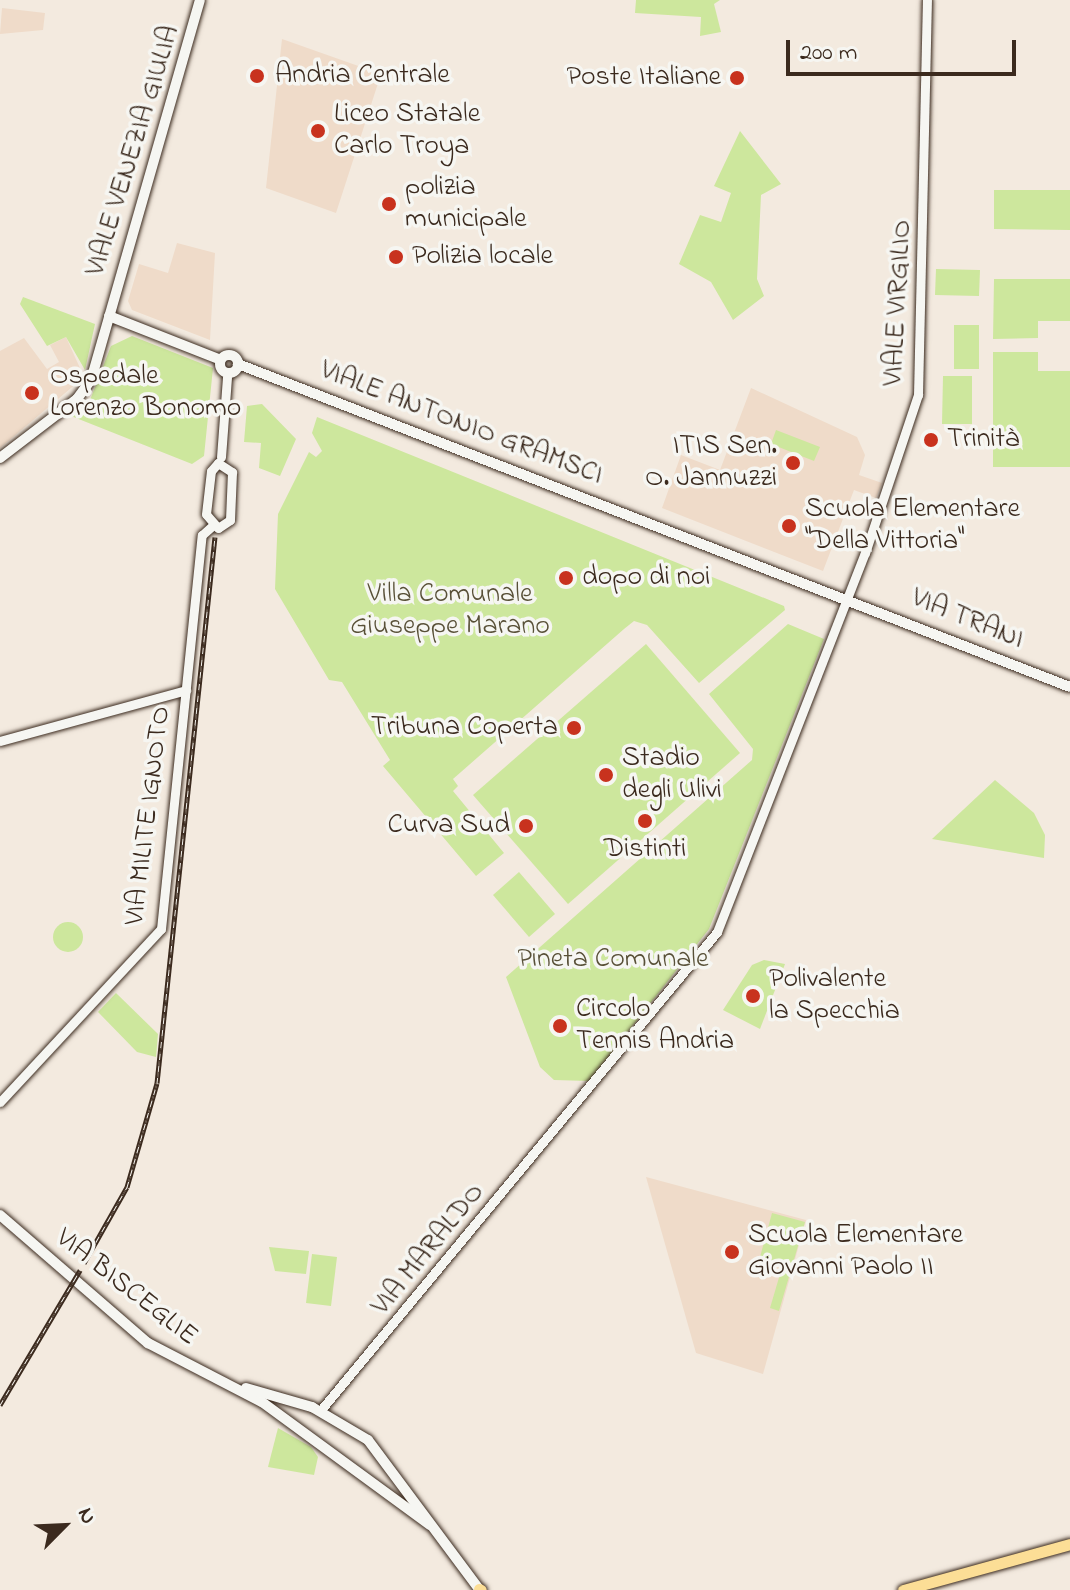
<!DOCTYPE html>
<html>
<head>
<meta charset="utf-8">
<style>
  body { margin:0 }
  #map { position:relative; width:1070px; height:1590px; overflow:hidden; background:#f3eadf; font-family:"Indie Flower",sans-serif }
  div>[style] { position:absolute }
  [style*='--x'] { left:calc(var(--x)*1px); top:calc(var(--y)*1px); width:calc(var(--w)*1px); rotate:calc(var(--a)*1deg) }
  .built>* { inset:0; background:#efdbc9 }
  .green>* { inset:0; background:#cde79d }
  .round { border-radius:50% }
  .roads { filter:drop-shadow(0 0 2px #3b2a1e) drop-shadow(0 0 2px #3b2a1e) }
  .tertiary>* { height:9px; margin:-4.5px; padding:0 4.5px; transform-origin:4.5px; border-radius:4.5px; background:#f6f6f2 }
  .secondary>* { height:10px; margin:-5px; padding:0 5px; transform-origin:5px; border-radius:5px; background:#f6f6f2 }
  .secondary>.ring { margin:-5px; padding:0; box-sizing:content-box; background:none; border:10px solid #f6f6f2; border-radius:50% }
  .primary>* { height:11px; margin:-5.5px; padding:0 5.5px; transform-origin:5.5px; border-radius:5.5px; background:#fcde96 }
  .rail>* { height:5px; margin-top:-2.5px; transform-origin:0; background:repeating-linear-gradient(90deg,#f6f6f2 0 6px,#3b2a1e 0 12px); box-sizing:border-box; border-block:2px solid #3b2a1e }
  .dots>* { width:22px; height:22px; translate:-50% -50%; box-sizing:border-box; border:4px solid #f6f6f2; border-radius:50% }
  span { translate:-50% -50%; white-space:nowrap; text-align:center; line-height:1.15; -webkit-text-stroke:7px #f6f6f2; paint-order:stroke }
  .poi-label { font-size:28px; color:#3b2a1e }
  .left { translate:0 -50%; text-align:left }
  .right { translate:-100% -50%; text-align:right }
  .street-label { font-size:28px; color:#3b2a1e }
  .park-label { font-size:28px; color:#585037 }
  .north { position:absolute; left:24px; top:1486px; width:80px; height:80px; -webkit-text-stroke:6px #f6f6f2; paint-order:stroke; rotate:66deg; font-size:22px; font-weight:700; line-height:32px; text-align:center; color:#3b2a1e }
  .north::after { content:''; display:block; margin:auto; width:28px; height:36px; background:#3b2a1e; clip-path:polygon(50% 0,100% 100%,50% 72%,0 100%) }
  .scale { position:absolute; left:786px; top:40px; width:230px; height:36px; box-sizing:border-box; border:4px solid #3b2a1e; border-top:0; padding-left:10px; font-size:24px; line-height:28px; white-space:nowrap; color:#3b2a1e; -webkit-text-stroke:6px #f6f6f2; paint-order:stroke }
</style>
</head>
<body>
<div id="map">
  <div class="built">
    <div style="clip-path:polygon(2px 8px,45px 13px,43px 30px,0 34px)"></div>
    <div style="clip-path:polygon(282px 39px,381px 74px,336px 213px,266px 188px)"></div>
    <div style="clip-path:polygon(177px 243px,215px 253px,210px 340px,132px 310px,128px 301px,139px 264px,168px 273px)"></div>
    <div style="clip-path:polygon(66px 337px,84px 377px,0 448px,0 351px,24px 338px,47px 369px,59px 362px,50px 345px)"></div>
    <div style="clip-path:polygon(751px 388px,857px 437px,865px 455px,859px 475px,882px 483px,876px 498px,854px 490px,823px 571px,662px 508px,681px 455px,720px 470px)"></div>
    <div style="clip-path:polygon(646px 1177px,806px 1220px,763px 1374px,696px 1353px)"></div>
  </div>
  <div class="green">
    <div style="clip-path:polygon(636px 0,720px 0,714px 4px,721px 32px,700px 36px,701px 17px,635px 13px)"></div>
    <div style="clip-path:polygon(740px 131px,781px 184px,761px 195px,757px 279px,764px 296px,733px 320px,711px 282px,679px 264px,700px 215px,721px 222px,731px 193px,714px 186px)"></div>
    <div style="clip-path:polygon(994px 190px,1070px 190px,1070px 230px,994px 229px)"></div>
    <div style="clip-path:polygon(936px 269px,980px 270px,979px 296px,935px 295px)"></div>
    <div style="clip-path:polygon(994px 279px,1070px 279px,1070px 321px,1038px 321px,1038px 338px,993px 339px)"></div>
    <div style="clip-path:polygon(23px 297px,95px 324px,85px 370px,66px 337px,47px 346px,20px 304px)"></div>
    <div style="clip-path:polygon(954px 325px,979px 325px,979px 369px,954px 369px)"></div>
    <div style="clip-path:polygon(132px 336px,213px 368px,204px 456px,192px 464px,71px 416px,90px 400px,111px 346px)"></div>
    <div style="clip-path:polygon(993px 352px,1038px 352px,1038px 371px,1070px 371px,1070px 467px,993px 467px)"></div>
    <div style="clip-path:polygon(943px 376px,972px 376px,972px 424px,942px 424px)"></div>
    <div style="clip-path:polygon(262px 404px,296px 439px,280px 476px,259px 468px,261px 443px,244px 442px,247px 406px)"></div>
    <div style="clip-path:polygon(317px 417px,784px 606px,785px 610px,699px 683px,647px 625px,634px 621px,624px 629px,453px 779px,458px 786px,453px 791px,504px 853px,476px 876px,383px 766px,390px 760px,342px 682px,329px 680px,275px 589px,278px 514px,309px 452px,316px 457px,322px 451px,312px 433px)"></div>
    <div style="clip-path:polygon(776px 430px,820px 447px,814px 461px,771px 444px)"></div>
    <div style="clip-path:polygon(788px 624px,824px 639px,709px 929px,589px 1081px,554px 1080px,540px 1067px,506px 977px,752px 760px,753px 749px,709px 694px)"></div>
    <div style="clip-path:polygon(646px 644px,740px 753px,568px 904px,473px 795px)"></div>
    <div style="clip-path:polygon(995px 780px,1034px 813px,1045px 835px,1044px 858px,932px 839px)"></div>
    <div style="clip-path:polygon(519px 872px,555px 914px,529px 937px,493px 895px)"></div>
    <div class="round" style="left:53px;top:922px;width:30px;height:30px"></div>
    <div style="clip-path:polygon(764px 960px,785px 964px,760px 1029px,723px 1010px,752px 965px)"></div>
    <div style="clip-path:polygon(116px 993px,158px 1034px,156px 1057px,137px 1052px,98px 1012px)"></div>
    <div style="clip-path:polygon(772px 1213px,805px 1222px,779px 1311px,770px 1308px,783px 1264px,760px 1257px)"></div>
    <div style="clip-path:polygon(269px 1247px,309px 1251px,306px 1274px,275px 1271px)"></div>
    <div style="clip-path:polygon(312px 1254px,337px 1257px,331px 1306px,306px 1303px)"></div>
    <div style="clip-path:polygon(278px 1428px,311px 1447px,318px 1457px,314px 1475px,268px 1467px)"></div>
  </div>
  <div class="roads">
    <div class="tertiary">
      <div style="--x:221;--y:457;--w:80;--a:-85.7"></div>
      <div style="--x:218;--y:463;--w:17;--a:33"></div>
      <div style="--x:232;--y:472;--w:48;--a:92.4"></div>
      <div style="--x:230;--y:520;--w:14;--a:146"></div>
      <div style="--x:218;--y:528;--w:18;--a:-131"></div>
      <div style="--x:206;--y:514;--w:43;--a:-83.4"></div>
      <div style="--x:211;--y:471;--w:11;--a:-49"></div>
      <div style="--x:0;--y:741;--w:193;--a:-15.3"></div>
      <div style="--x:0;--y:1102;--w:236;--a:-47.1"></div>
      <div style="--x:161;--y:929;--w:396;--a:-84.1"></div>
      <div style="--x:202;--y:535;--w:13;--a:-42"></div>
      <div style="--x:320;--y:1411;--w:622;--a:-50.35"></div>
      <div style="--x:717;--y:932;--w:407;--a:-68.7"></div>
      <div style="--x:865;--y:553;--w:167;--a:-71.5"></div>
      <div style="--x:918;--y:395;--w:395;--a:-88.7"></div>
    </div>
    <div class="secondary">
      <div style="--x:109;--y:316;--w:120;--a:21.4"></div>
      <div class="ring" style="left:220px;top:355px;width:8px;height:8px"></div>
      <div style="--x:238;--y:364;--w:892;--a:21.22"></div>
      <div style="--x:0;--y:458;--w:97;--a:-37.5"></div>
      <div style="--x:77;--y:399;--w:24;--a:-54"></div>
      <div style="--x:91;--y:380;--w:395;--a:-74"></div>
      <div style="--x:0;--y:1215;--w:196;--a:40.9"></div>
      <div style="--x:148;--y:1343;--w:128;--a:27.4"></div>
      <div style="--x:262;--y:1402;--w:208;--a:36.2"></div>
      <div style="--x:246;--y:1388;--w:69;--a:16.1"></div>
      <div style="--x:312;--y:1407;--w:65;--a:30.5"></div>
      <div style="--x:368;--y:1440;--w:187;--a:53.3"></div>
    </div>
    <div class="primary">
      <div style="--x:479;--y:1589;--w:2;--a:27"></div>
      <div style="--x:903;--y:1590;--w:173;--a:-15.4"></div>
    </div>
  </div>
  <div class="rail">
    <div style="--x:84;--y:1263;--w:87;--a:-60.5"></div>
    <div style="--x:127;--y:1187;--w:108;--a:-73.9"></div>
    <div style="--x:157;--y:1083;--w:549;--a:-83.94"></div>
    <div style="--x:0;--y:1405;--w:157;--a:-59.3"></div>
  </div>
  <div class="dots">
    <div style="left:257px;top:76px;background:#c8321e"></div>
    <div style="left:737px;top:78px;background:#c8321e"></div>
    <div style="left:318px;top:131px;background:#c8321e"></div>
    <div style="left:389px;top:204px;background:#c8321e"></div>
    <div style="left:396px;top:257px;background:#c8321e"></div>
    <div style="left:32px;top:393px;background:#c8321e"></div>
    <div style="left:931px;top:440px;background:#c8321e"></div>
    <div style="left:793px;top:463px;background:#c8321e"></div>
    <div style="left:789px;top:526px;background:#c8321e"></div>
    <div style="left:566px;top:578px;background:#c8321e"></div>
    <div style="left:574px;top:728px;background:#c8321e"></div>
    <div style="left:606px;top:775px;background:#c8321e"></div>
    <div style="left:645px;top:821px;background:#c8321e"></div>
    <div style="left:526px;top:826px;background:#c8321e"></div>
    <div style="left:753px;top:996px;background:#c8321e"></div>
    <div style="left:560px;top:1026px;background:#c8321e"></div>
    <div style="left:732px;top:1252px;background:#c8321e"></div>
  </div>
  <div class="poi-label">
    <span class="left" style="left:275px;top:76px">Andria Centrale</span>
    <span class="right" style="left:721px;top:78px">Poste Italiane</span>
    <span class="left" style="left:334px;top:131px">Liceo Statale<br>Carlo Troya</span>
    <span class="left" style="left:405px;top:204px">polizia<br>municipale</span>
    <span class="left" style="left:412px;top:257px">Polizia locale</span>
    <span class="left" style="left:50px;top:393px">Ospedale<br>Lorenzo Bonomo</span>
    <span class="left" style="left:947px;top:440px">Trinità</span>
    <span class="right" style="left:777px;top:463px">ITIS Sen.<br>O. Jannuzzi</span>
    <span class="left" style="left:805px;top:526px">Scuola Elementare<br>"Della Vittoria"</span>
    <span class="left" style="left:582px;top:578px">dopo di noi</span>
    <span class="right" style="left:558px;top:728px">Tribuna Coperta</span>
    <span class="left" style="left:622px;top:775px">Stadio<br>degli Ulivi</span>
    <span class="right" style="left:510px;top:826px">Curva Sud</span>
    <span style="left:645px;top:850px">Distinti</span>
    <span class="left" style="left:769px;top:996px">Polivalente<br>la Specchia</span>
    <span class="left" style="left:576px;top:1026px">Circolo<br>Tennis Andria</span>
    <span class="left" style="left:748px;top:1252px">Scuola Elementare<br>Giovanni Paolo II</span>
  </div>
  <div class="street-label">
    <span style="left:134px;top:151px;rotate:-73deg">VIALE VENEZIA GIULIA</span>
    <span style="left:899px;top:303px;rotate:-87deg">VIALE VIRGILIO</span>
    <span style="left:461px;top:424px;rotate:21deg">VIALE ANTONIO GRAMSCI</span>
    <span style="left:967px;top:620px;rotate:22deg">VIA TRANI</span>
    <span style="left:149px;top:816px;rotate:-83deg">VIA MILITE IGNOTO</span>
    <span style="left:429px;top:1250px;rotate:-51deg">VIA MARALDO</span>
    <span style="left:126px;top:1288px;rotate:38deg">VIA BISCEGLIE</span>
  </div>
  <div class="park-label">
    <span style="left:450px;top:611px">Villa Comunale<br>Giuseppe Marano</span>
    <span style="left:613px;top:960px">Pineta Comunale</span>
  </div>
  <div class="north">N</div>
  <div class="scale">200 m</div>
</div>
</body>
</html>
